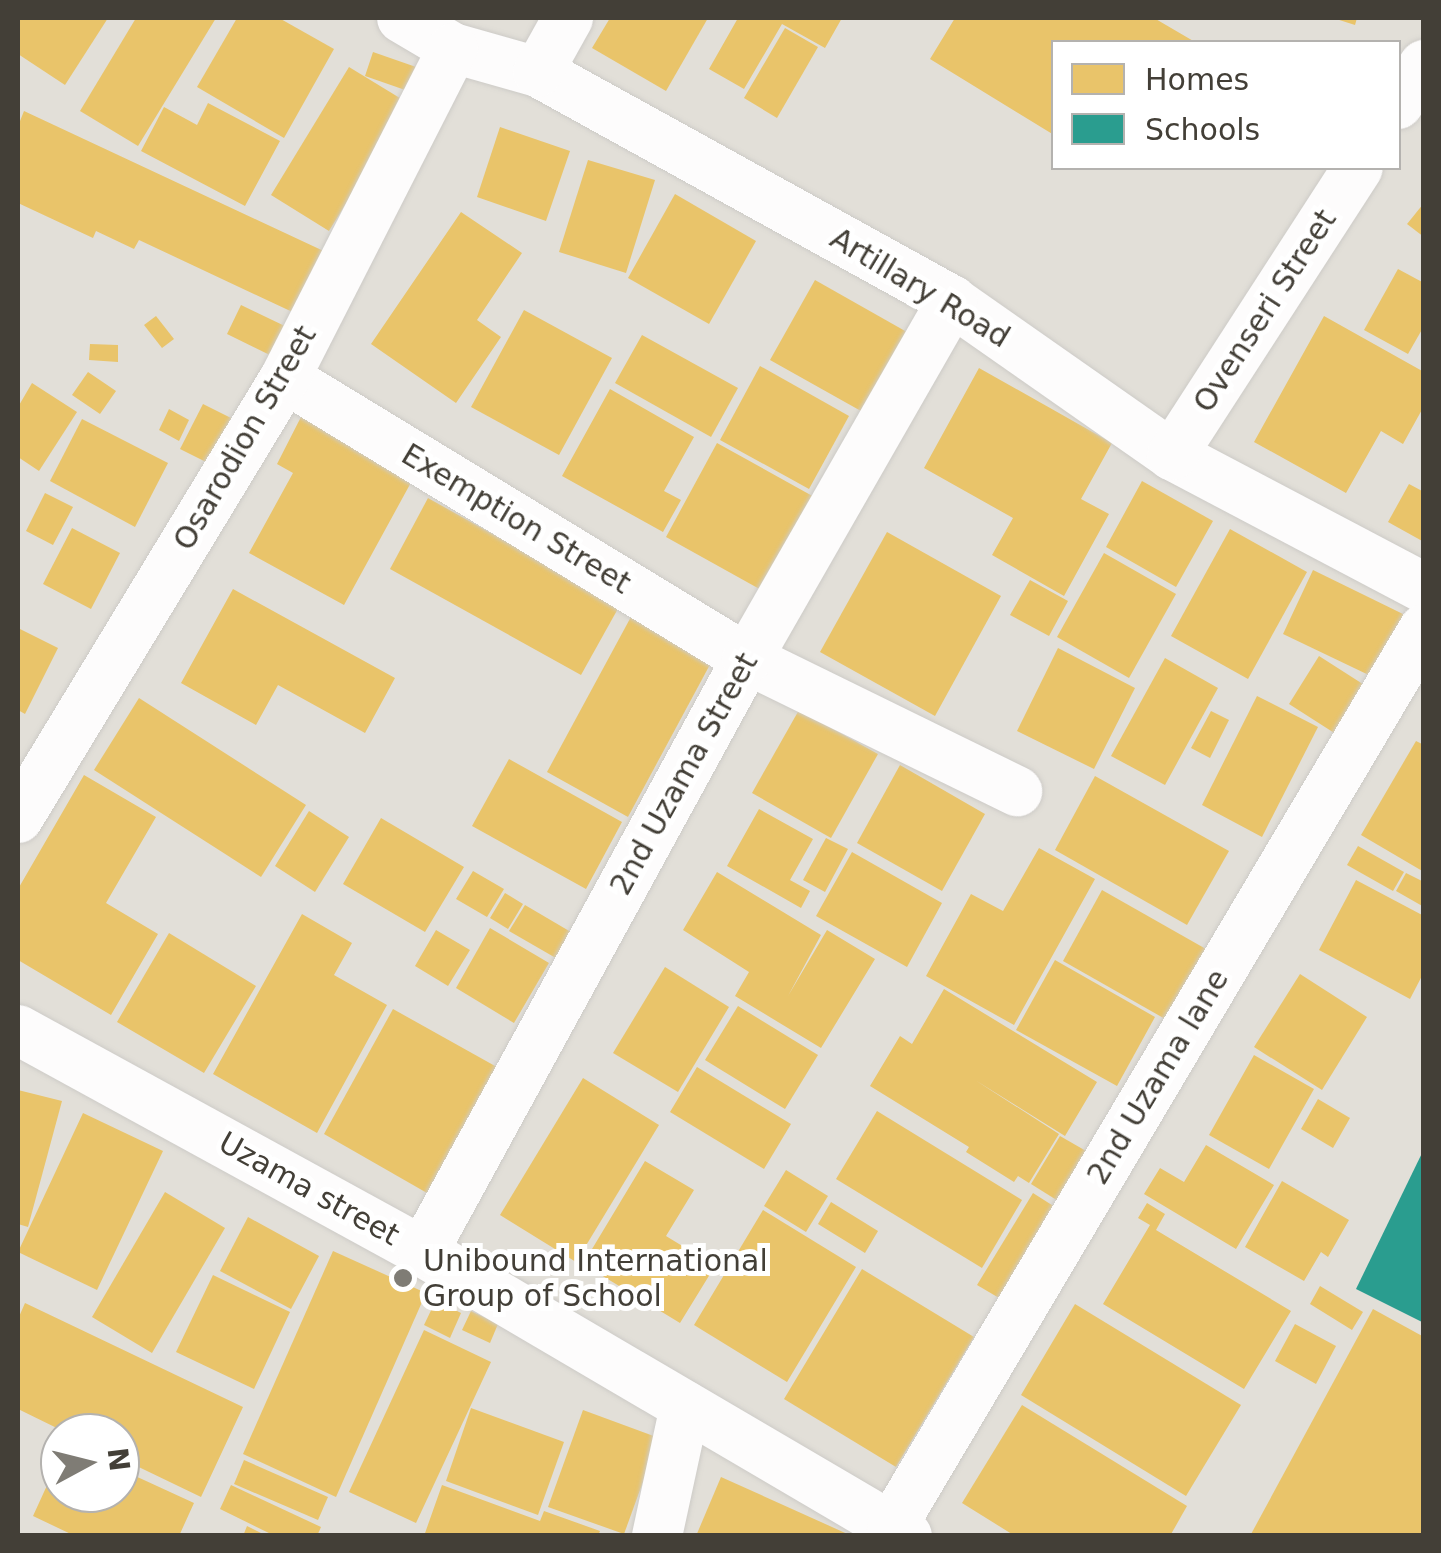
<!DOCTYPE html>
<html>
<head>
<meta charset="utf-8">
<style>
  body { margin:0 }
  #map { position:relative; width:1441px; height:1553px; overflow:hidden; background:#efeee9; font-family:"DejaVu Sans",sans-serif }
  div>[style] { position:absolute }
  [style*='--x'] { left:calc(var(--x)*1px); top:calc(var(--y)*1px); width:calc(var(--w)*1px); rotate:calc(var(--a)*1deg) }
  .residential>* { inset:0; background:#e2dfd8 }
  .homes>* { inset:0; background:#e9c46a }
  .schools>* { inset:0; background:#2a9d8f }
  .roads { filter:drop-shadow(0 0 2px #cdcbc7) drop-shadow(0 0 2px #cdcbc7) }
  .minor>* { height:50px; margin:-25px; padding:0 25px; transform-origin:25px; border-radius:25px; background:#fdfcfc }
  .dots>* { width:28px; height:28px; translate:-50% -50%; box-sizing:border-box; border:5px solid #fff; border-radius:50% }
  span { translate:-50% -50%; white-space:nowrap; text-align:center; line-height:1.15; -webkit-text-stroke:10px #fff; paint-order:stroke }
  .street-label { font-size:30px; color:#433f37 }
  .poi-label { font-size:30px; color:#433f37 }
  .left { translate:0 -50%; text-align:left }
  .frame { position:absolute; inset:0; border:20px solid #433f37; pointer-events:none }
  .legend { position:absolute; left:1051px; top:40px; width:350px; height:130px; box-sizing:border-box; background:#fff; border:2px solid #b4b2af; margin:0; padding:12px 18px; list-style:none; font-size:30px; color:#433f37 }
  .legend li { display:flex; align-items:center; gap:20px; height:50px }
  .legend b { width:50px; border:2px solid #b4b2af }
  .north { position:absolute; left:40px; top:1413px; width:100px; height:100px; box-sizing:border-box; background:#fff; border:2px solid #b4b2af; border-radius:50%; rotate:83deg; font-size:28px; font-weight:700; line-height:40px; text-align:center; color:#433f37 }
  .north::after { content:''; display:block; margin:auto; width:35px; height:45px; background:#7f7c75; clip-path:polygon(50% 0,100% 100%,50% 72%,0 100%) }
</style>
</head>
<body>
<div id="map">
  <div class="residential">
    <div style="clip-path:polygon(evenodd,18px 18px,1423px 18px,1423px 1535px,18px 1535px,18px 18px,1054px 42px,1398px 42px,1398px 168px,1054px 168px,1054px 42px,18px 18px,60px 1433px,120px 1433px,120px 1493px,60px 1493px,60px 1433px)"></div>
  </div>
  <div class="homes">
    <div style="clip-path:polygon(18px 18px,108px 18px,65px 85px,18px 54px)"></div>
    <div style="clip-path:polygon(136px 18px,216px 18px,138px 146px,80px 111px)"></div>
    <div style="clip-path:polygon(237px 18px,279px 18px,334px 49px,284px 138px,197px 87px)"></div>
    <div style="clip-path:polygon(610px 18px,708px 18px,666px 91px,592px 48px)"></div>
    <div style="clip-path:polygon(738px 18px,842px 18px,825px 48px,782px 24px,744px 89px,709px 69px)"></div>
    <div style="clip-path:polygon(955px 18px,1154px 18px,1195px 42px,1054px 42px,1054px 135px,930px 59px)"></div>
    <div style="clip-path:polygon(1333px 18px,1357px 18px,1355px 25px)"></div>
    <div style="clip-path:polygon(785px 28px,818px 47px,777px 118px,744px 98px)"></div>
    <div style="clip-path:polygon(373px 52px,416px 67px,408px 91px,365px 76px)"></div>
    <div style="clip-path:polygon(349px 67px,408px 103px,329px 231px,271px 195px)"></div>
    <div style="clip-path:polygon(208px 103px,280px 141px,245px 206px,141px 151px,164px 107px,197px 125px)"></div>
    <div style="clip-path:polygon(24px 111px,330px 254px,301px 316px,139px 240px,134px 249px,96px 231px,93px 238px,18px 203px,18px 126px)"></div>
    <div style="clip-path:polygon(500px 127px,570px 151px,546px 221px,477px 197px)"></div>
    <div style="clip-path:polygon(588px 160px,655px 180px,626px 273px,559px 252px)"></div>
    <div style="clip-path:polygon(675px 194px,756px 241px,709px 324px,628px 278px)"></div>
    <div style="clip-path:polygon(1424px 203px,1424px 237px,1407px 224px)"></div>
    <div style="clip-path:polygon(461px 212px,522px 253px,477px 320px,501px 337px,456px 403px,371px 344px)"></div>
    <div style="clip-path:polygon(1398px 269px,1424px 283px,1424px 326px,1408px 354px,1364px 330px)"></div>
    <div style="clip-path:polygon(815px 280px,921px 340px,877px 420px,770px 360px)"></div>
    <div style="clip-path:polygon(241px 305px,291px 329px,278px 359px,227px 334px)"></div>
    <div style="clip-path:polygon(524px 310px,612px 358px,559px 455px,471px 407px)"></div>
    <div style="clip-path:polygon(156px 316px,174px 339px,162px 348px,144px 325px)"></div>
    <div style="clip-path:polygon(1324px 316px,1424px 372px,1424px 406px,1403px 444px,1381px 431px,1346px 493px,1254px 442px)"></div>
    <div style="clip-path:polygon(642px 335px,738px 388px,711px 437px,615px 383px)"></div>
    <div style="clip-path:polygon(90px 344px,118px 345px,118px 362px,89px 360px)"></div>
    <div style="clip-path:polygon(760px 366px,849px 416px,809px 489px,720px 440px)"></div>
    <div style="clip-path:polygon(979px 368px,1112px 443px,1081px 499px,1109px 514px,1064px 596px,992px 555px,1013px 518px,924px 468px)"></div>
    <div style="clip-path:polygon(88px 372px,116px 391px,100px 414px,72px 395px)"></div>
    <div style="clip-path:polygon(32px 383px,77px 412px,39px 471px,18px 457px,18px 407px)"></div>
    <div style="clip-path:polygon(610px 389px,694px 437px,664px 491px,681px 500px,663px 532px,562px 476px)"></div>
    <div style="clip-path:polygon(203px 404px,231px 418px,208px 463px,180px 449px)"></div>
    <div style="clip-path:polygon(169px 409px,189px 420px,179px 441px,159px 430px)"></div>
    <div style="clip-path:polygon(302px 415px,414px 477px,344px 605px,249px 553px,293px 473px,277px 464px)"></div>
    <div style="clip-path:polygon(82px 419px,168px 463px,135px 527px,50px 481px)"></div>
    <div style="clip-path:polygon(717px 443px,825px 503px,774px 597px,666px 537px)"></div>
    <div style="clip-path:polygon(1142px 481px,1213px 521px,1176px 587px,1106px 547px)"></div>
    <div style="clip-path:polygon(1409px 484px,1424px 492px,1424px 542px,1388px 522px)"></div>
    <div style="clip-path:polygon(45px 493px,73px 507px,53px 545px,26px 531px)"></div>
    <div style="clip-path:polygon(428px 498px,620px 605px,581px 675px,390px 569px)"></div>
    <div style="clip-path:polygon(72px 528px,120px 553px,91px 609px,43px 584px)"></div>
    <div style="clip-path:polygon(1230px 529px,1307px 572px,1248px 679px,1171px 636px)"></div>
    <div style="clip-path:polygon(887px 532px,1001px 596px,935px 716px,820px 652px)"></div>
    <div style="clip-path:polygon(1104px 553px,1176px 594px,1129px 678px,1057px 637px)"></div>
    <div style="clip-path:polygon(1313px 570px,1405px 615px,1375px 678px,1283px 634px)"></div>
    <div style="clip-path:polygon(1030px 580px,1068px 601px,1049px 636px,1010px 615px)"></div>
    <div style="clip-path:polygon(233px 589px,395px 678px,365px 733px,278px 685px,256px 725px,181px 683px)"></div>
    <div style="clip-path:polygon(632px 615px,713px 659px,628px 817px,547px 772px)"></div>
    <div style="clip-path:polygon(18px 628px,58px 648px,25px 714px,18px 710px)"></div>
    <div style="clip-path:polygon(1058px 648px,1135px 688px,1094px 769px,1017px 731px)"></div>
    <div style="clip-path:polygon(1319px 656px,1369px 688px,1339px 736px,1289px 704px)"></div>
    <div style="clip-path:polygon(1165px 658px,1218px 688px,1165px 785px,1111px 756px)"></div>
    <div style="clip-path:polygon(1257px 696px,1318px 727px,1262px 837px,1202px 805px)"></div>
    <div style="clip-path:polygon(139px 698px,306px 805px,261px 877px,94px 770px)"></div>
    <div style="clip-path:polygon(799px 710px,878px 754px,831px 838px,752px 793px)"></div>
    <div style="clip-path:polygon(1211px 711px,1229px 720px,1210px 758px,1191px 748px)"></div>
    <div style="clip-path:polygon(1416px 741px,1424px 745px,1424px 872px,1361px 835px)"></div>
    <div style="clip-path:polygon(509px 759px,622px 822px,586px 889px,472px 826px)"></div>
    <div style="clip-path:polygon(900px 765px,985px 814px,942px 891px,857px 843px)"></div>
    <div style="clip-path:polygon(84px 775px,156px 817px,106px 903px,158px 934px,111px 1015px,18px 960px,18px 889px)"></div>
    <div style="clip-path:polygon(1095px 776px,1229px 851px,1187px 925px,1055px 850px)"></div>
    <div style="clip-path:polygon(759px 809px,813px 839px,790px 880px,810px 891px,801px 908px,727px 866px)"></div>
    <div style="clip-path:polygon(309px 811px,349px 837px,315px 892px,275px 866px)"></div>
    <div style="clip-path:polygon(381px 818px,464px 867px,425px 932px,343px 884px)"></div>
    <div style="clip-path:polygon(826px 838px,848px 849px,825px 892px,803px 880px)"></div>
    <div style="clip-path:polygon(1358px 846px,1404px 872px,1393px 891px,1347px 865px)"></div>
    <div style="clip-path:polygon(1039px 848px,1095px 879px,1014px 1025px,926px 976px,971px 894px,1003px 911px)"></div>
    <div style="clip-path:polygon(852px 852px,942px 903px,907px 967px,816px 916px)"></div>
    <div style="clip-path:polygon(473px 871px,504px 889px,487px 917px,456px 899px)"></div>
    <div style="clip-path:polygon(717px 872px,821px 935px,788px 996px,827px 930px,875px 959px,821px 1048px,735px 996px,749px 972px,683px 930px)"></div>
    <div style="clip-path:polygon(1406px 873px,1424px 882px,1424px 907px,1396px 891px)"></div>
    <div style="clip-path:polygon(1356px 880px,1424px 916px,1424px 972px,1410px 999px,1319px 950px)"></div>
    <div style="clip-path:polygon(1102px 890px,1213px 953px,1174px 1024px,1063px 961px)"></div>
    <div style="clip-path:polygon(505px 893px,523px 904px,508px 929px,490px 918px)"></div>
    <div style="clip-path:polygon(525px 905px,576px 935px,561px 961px,509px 931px)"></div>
    <div style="clip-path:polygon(302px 914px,352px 943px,334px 975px,387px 1005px,317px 1133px,213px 1074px)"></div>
    <div style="clip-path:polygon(490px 928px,549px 963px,514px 1023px,456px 988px)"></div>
    <div style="clip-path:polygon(436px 930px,470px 950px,448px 986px,415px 966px)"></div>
    <div style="clip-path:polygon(169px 933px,256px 986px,204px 1073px,117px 1022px)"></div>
    <div style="clip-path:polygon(1055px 960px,1155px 1017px,1117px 1086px,1016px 1030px)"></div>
    <div style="clip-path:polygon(665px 967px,729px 1007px,678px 1092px,613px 1053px)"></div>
    <div style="clip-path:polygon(1300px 974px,1367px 1017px,1322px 1090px,1254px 1047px)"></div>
    <div style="clip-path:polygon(944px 989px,1097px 1082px,1065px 1136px,975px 1080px,1059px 1134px,1029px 1183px,1018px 1176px,1014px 1182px,966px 1152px,969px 1147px,870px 1086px,900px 1036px,912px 1044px)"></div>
    <div style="clip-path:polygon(738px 1006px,818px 1055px,785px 1109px,705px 1060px)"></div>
    <div style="clip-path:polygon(393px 1009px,504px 1071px,434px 1197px,324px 1134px)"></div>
    <div style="clip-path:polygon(1254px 1055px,1314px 1089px,1269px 1169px,1209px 1135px)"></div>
    <div style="clip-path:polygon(697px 1067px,791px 1124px,764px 1169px,670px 1112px)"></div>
    <div style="clip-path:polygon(583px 1078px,659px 1125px,576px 1262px,500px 1215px)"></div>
    <div style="clip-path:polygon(18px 1090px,62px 1101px,28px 1227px,18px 1224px)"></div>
    <div style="clip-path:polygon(1318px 1099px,1350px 1118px,1333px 1148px,1301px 1129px)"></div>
    <div style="clip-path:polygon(877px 1111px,1022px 1200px,982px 1268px,836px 1179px)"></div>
    <div style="clip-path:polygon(83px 1113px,163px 1151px,97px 1290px,18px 1252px)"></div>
    <div style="clip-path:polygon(1060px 1136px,1093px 1155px,1063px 1204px,1031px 1184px)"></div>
    <div style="clip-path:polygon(1206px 1145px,1274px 1185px,1236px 1249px,1144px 1194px,1160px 1168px,1184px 1182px)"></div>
    <div style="clip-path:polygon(645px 1161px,694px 1190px,666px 1236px,715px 1266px,680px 1323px,583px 1264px)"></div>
    <div style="clip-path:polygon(786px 1170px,828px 1196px,806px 1232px,764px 1206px)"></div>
    <div style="clip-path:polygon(1282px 1181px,1349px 1220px,1328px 1257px,1321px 1252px,1304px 1281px,1245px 1247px)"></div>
    <div style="clip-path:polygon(165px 1192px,225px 1228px,152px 1353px,92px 1317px)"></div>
    <div style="clip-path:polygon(1033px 1193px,1066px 1214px,1011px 1305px,977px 1285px)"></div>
    <div style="clip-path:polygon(831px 1202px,878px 1231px,865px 1253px,818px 1224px)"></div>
    <div style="clip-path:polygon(1147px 1203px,1165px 1214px,1156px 1230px,1291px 1311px,1244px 1389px,1103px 1304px,1150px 1225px,1138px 1218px)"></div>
    <div style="clip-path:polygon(763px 1210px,856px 1267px,787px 1382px,694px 1325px)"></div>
    <div style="clip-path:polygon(248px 1217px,319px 1256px,291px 1309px,220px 1271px)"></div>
    <div style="clip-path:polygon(333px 1251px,426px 1293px,336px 1497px,243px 1454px)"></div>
    <div style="clip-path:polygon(862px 1269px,974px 1337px,896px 1467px,784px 1399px)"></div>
    <div style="clip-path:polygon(213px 1275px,290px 1312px,254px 1389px,176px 1352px)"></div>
    <div style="clip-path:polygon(1320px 1286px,1363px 1312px,1352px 1330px,1310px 1304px)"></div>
    <div style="clip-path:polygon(436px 1300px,461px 1313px,450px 1338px,424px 1325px)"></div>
    <div style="clip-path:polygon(25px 1303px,243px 1407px,201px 1497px,120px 1458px,120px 1433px,67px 1433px,18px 1409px,18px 1319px)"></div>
    <div style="clip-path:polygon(1075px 1304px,1241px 1405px,1186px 1496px,1021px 1395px)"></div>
    <div style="clip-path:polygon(1373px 1309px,1424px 1337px,1424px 1536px,1250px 1536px)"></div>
    <div style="clip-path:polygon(471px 1311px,498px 1324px,490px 1343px,462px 1330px)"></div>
    <div style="clip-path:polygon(1295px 1324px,1336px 1346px,1316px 1384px,1275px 1361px)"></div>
    <div style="clip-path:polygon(424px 1330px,491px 1362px,416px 1523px,349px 1492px)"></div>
    <div style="clip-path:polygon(1022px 1405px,1187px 1506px,1170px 1536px,1015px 1536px,962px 1503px)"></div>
    <div style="clip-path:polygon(471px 1408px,564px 1442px,538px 1515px,446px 1481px)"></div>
    <div style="clip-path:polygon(583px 1410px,659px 1438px,624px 1534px,548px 1507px)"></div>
    <div style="clip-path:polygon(60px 1457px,60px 1493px,120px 1493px,120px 1469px,194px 1503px,179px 1536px,75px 1536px,33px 1516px)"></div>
    <div style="clip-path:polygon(244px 1460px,328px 1497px,318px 1520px,234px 1484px)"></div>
    <div style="clip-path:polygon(721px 1477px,852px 1536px,696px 1536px)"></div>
    <div style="clip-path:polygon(231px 1485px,321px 1527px,317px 1536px,275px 1536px,220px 1509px)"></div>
    <div style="clip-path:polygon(442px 1485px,540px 1521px,544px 1511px,600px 1531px,598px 1536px,424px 1536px)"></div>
    <div style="clip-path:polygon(247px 1526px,267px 1536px,243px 1536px)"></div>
  </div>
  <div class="schools">
    <div style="clip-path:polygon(1424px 1149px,1424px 1323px,1356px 1289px)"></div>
  </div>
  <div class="roads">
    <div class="minor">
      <div style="--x:402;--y:18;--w:59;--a:30.5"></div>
      <div style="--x:453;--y:48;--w:88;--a:15.8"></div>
      <div style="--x:538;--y:72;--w:473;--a:28.9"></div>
      <div style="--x:952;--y:301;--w:269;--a:35"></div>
      <div style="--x:1172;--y:455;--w:285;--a:27.8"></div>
      <div style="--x:538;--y:72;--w:62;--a:-60.9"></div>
      <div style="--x:1398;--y:104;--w:47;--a:-56.3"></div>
      <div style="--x:285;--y:378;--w:541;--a:31.31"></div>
      <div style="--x:747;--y:659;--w:301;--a:26.1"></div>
      <div style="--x:1172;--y:455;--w:342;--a:-57.1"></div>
      <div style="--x:18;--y:818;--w:515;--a:-58.75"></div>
      <div style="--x:285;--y:378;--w:370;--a:-63"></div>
      <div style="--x:18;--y:1030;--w:462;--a:28.7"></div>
      <div style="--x:423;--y:1252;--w:561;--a:30.4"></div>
      <div style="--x:423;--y:1252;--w:676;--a:-61.35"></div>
      <div style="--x:747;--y:659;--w:413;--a:-60.2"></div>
      <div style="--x:892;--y:1526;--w:1043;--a:-59.33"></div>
      <div style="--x:657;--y:1536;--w:133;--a:-77.8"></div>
    </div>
  </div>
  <div class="dots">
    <div style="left:403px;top:1278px;background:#7f7c75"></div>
  </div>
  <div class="street-label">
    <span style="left:920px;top:288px;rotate:31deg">Artillary Road</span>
    <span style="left:1265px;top:311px;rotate:-57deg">Ovenseri Street</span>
    <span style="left:245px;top:438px;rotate:-60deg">Osarodion Street</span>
    <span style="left:516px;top:519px;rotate:31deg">Exemption Street</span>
    <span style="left:684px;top:774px;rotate:-61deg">2nd Uzama Street</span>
    <span style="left:1158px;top:1077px;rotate:-59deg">2nd Uzama lane</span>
    <span style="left:309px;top:1189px;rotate:29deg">Uzama street</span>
  </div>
  <div class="poi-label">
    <span class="left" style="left:423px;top:1278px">Unibound International<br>Group of School</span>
  </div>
  <div class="frame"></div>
  <ul class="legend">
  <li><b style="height:28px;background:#e9c46a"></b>Homes</li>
  <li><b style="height:28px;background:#2a9d8f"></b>Schools</li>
  </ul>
  <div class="north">N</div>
</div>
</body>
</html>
